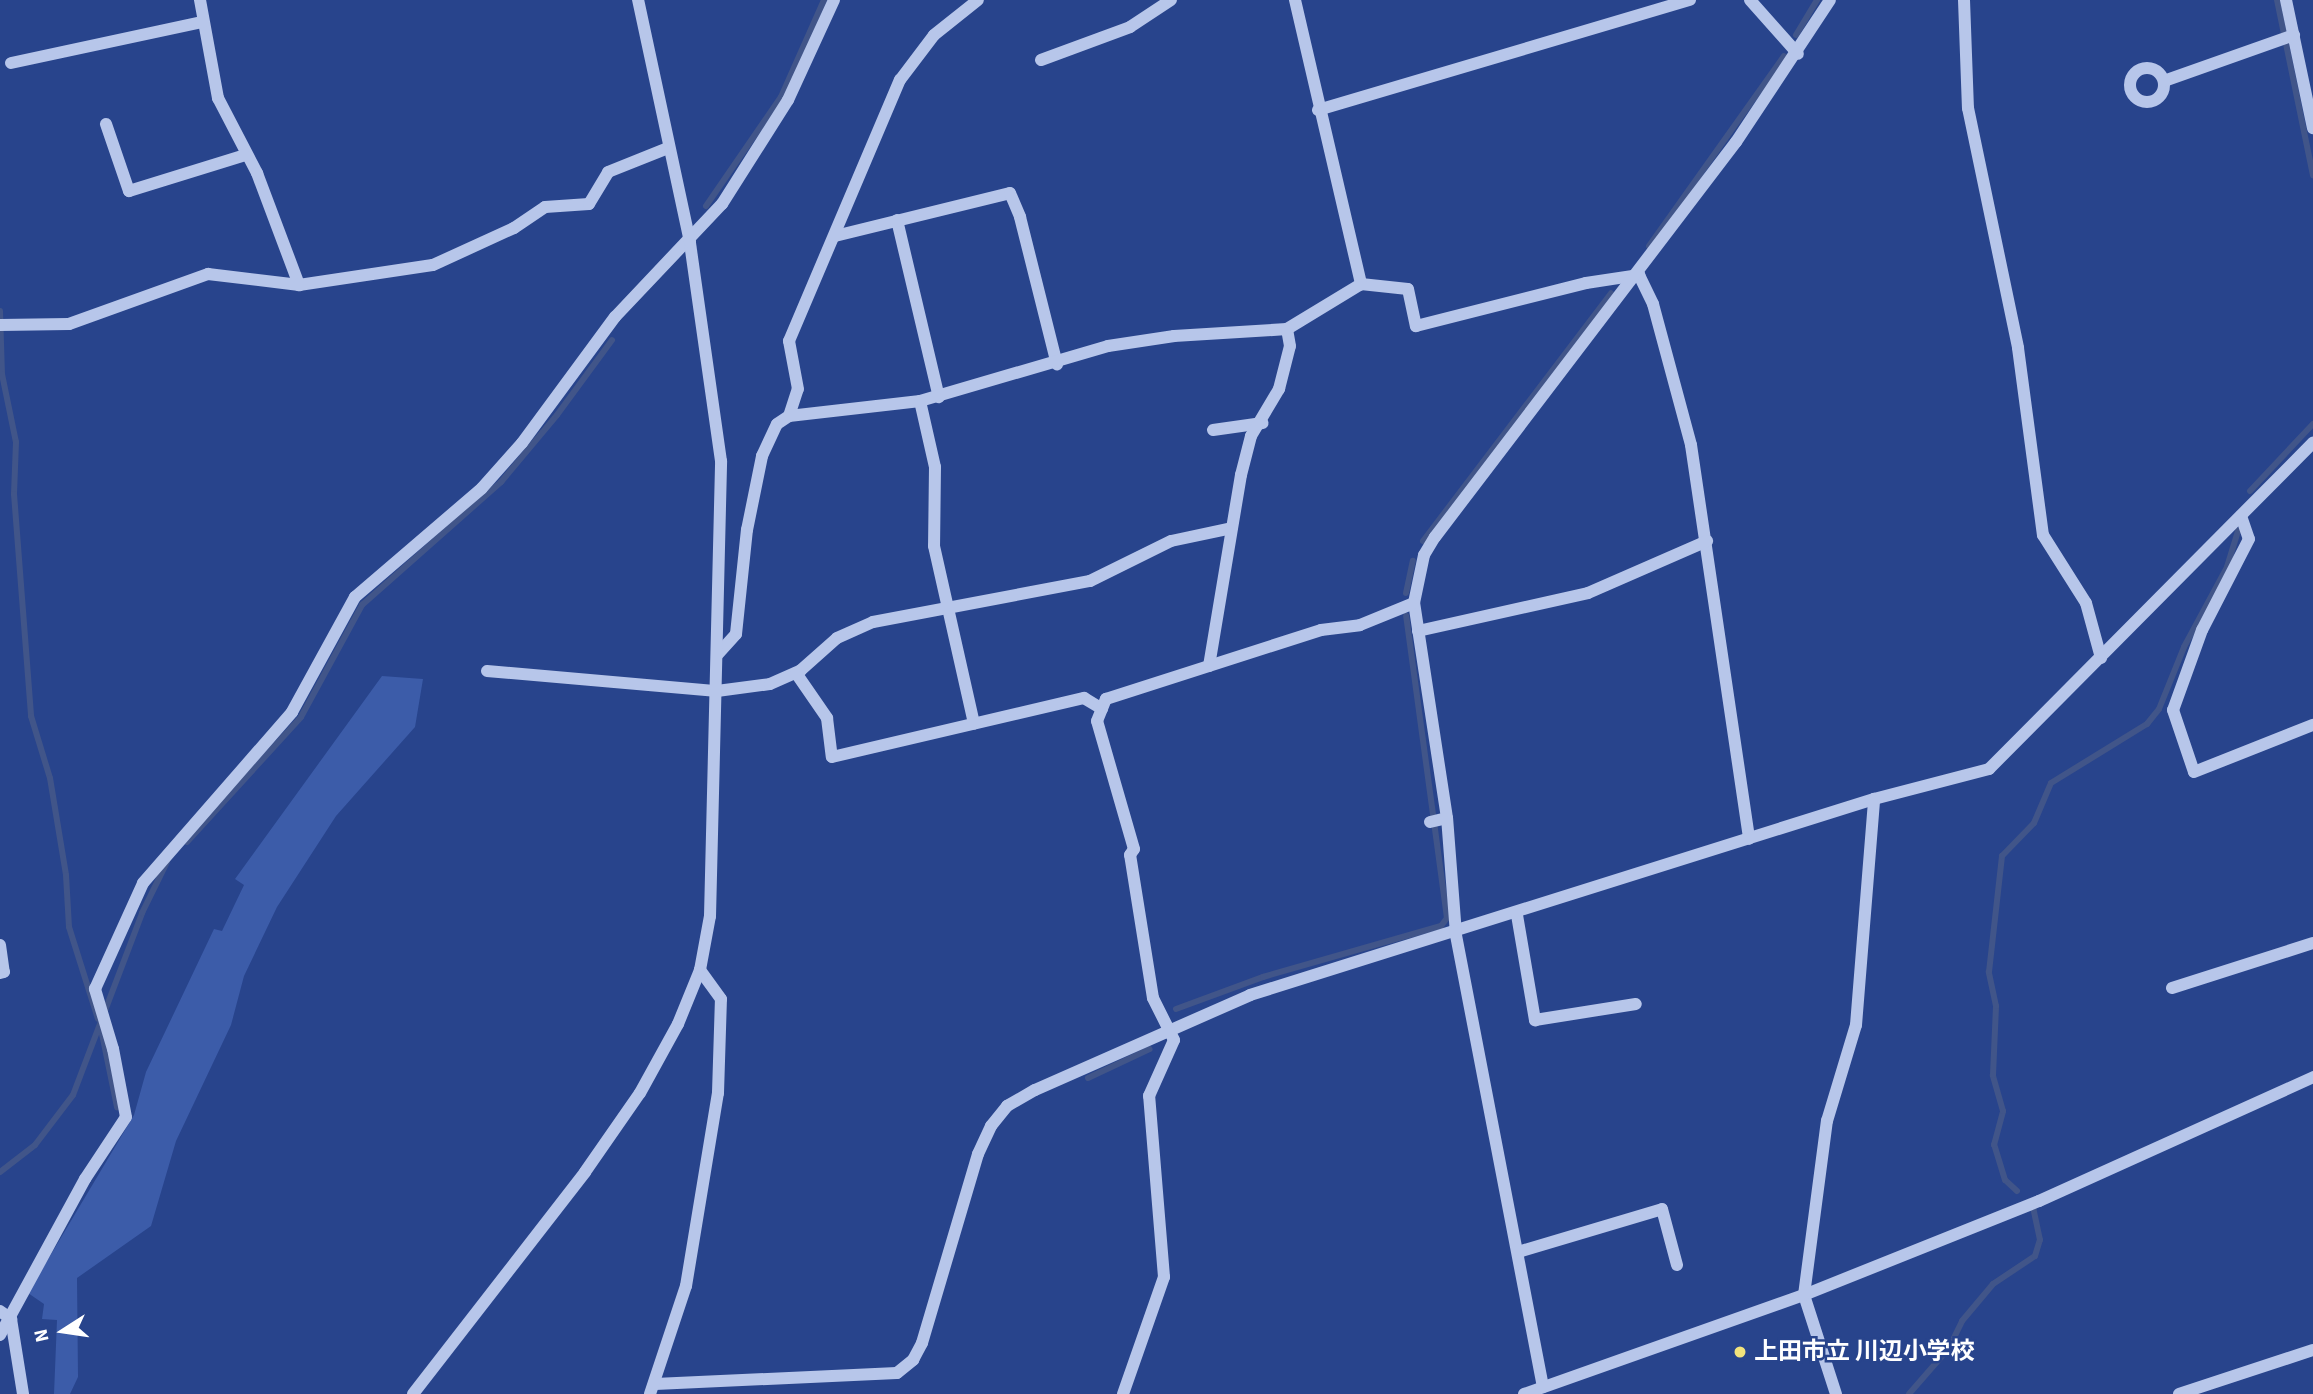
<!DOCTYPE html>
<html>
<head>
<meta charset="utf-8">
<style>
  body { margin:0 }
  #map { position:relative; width:2313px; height:1394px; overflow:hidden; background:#28448c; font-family:"Source Sans 3","Noto Sans JP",sans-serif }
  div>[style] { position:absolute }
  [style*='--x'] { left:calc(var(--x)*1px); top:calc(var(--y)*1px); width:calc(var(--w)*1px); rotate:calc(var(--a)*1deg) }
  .green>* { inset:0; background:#3c5ca9 }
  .stream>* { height:6px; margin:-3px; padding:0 3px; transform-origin:3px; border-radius:3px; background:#415589 }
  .minor>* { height:12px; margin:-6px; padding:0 6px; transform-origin:6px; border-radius:6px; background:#b7c6ea }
  .minor>.ring { margin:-6px; padding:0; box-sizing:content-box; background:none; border:12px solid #b7c6ea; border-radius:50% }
  .dots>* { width:19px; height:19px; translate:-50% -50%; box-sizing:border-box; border:4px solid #28448c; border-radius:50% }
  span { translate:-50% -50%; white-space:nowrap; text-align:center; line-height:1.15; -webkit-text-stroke:5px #28448c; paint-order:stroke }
  .poi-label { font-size:24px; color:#fff; font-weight:700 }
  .left { translate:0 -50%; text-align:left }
  .north { position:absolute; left:28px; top:1296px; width:70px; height:70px; -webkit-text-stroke:5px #28448c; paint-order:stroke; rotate:258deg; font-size:19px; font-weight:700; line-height:28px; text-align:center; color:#fff }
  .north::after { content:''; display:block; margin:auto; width:24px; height:32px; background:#fff; clip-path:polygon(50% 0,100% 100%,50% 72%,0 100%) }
</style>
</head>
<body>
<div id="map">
  <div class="green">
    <div style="clip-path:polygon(382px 676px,423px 679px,415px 727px,336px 816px,277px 907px,244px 976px,231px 1025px,176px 1141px,151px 1226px,77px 1278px,78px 1377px,70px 1394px,54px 1394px,57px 1320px,42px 1319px,44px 1304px,28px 1293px,134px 1115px,146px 1072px,214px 929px,222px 931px,244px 885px,235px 879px)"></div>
  </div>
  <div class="stream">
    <div style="--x:2277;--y:0;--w:179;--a:78.4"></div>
    <div style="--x:1796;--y:35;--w:41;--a:-59"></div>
    <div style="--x:706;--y:206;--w:132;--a:-55.5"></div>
    <div style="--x:781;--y:97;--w:106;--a:-66.1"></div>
    <div style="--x:1649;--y:246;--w:233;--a:-54.6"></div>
    <div style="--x:0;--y:311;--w:63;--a:88.2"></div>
    <div style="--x:2;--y:374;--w:69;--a:78.4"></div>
    <div style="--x:16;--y:442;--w:52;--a:92.2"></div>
    <div style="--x:14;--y:494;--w:223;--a:85.6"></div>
    <div style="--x:31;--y:716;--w:65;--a:73"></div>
    <div style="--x:50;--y:778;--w:98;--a:80.6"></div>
    <div style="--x:66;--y:875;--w:52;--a:86.7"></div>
    <div style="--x:69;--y:927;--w:96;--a:72.5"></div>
    <div style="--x:2250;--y:491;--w:92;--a:-46.8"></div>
    <div style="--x:1423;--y:541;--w:311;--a:-52.8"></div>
    <div style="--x:1406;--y:593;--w:33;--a:-78"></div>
    <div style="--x:187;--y:842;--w:169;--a:-47.6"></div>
    <div style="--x:301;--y:717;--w:128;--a:-61.4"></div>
    <div style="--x:362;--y:605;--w:186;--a:-41.5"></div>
    <div style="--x:501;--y:482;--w:87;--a:-50.1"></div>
    <div style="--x:557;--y:415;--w:93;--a:-53.7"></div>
    <div style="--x:1176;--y:1009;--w:93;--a:-20.2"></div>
    <div style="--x:1263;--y:977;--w:185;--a:-16"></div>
    <div style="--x:1441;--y:926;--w:10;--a:-53"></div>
    <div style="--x:1447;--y:918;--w:305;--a:-97.7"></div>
    <div style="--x:101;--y:1029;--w:80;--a:78.4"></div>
    <div style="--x:1088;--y:1078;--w:68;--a:-25.1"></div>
    <div style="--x:0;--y:1172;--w:44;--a:-37.6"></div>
    <div style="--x:35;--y:1145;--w:63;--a:-52.8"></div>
    <div style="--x:73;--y:1095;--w:195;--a:-69.2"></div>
    <div style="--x:142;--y:913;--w:57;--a:-63.9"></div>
    <div style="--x:2017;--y:1191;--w:16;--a:-137"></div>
    <div style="--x:2005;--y:1180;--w:37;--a:-107"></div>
    <div style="--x:1994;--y:1145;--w:35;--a:-75"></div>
    <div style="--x:2003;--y:1111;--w:37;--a:-106"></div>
    <div style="--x:1993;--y:1075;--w:69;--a:-87.5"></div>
    <div style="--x:1996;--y:1006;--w:35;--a:-102"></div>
    <div style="--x:1989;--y:972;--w:117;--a:-83.6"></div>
    <div style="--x:2002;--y:856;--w:46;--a:-45.9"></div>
    <div style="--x:2034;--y:823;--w:43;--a:-67"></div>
    <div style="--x:2051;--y:783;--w:113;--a:-31.6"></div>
    <div style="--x:2147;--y:724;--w:19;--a:-51"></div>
    <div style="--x:2159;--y:709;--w:67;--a:-68"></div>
    <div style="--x:2184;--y:647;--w:91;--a:-61.7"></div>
    <div style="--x:2227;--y:567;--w:38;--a:-73"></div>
    <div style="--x:1909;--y:1394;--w:61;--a:-49"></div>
    <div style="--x:1949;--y:1348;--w:30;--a:-64"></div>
    <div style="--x:1962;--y:1321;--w:48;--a:-50"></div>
    <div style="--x:1993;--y:1284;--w:50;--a:-33.7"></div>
    <div style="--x:2035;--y:1256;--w:17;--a:-73"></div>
    <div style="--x:2040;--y:1240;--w:33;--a:-102"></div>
  </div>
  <div class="minor">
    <div style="--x:200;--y:0;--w:100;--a:79.6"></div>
    <div style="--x:218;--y:98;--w:85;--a:62.5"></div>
    <div style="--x:257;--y:173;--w:120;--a:69.4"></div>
    <div style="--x:1295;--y:0;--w:292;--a:76.9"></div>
    <div style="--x:1361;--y:284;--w:47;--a:6.1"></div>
    <div style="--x:1408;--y:289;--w:38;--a:78"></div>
    <div style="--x:1416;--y:326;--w:175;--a:-14.2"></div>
    <div style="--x:1586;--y:283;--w:54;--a:-8.6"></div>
    <div style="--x:1750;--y:0;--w:72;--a:48.4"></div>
    <div style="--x:1964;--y:0;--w:108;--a:87.9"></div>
    <div style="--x:1968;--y:108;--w:245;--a:78.2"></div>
    <div style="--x:2018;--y:348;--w:189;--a:82.4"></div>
    <div style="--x:2043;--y:535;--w:80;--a:57.7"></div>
    <div style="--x:2086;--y:603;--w:57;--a:74.7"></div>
    <div style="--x:2286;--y:0;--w:131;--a:78.1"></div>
    <div style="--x:1041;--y:60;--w:95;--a:-20.3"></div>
    <div style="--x:1130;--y:27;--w:49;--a:-33.4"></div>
    <div style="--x:11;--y:63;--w:196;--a:-12.1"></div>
    <div class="ring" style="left:2130px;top:68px;width:22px;height:22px"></div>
    <div style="--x:2164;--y:81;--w:138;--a:-19.5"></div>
    <div style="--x:1318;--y:110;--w:388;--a:-16.5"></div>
    <div style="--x:106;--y:124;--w:71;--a:71.1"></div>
    <div style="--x:129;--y:191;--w:121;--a:-17.2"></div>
    <div style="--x:897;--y:220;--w:182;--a:76.7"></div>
    <div style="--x:835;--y:236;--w:180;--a:-13.8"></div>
    <div style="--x:1010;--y:193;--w:26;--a:67"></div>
    <div style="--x:1020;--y:217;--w:152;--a:75.9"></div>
    <div style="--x:1639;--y:275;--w:32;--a:64"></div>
    <div style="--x:1653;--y:304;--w:146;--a:74.9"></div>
    <div style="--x:1691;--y:445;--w:398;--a:81.6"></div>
    <div style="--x:0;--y:325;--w:69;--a:-0.8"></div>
    <div style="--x:69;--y:324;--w:148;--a:-19.8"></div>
    <div style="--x:208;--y:274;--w:92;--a:6.9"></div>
    <div style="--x:299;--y:285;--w:135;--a:-8.5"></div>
    <div style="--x:433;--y:265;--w:89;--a:-24.6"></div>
    <div style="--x:514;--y:228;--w:37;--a:-34"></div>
    <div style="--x:545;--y:207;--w:44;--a:-3.9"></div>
    <div style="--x:589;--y:204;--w:37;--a:-59"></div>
    <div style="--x:608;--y:172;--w:65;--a:-21.8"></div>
    <div style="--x:920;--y:401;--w:68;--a:77.2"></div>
    <div style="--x:935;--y:467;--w:79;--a:90.7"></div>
    <div style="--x:934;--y:546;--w:182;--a:77.3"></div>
    <div style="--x:789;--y:416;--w:28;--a:-72"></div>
    <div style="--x:798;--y:389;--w:49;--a:-100.6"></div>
    <div style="--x:789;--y:341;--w:284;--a:-67"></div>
    <div style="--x:900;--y:80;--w:56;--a:-52.9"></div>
    <div style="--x:934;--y:35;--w:56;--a:-38.5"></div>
    <div style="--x:1213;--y:430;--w:50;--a:-8"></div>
    <div style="--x:2241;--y:516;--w:24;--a:71"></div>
    <div style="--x:2249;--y:539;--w:102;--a:117.3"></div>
    <div style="--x:2202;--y:630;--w:85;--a:109.9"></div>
    <div style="--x:2173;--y:710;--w:65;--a:71.3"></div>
    <div style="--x:2194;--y:772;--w:128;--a:-21.6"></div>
    <div style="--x:1418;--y:631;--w:174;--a:-12.6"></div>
    <div style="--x:1588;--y:593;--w:130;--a:-23.6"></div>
    <div style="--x:718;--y:654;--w:27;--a:-48"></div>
    <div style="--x:736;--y:634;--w:105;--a:-84"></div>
    <div style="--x:747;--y:530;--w:76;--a:-78.5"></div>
    <div style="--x:762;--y:456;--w:35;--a:-65"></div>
    <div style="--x:777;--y:424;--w:14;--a:-34"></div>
    <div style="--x:789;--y:416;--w:132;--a:-6.5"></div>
    <div style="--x:920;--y:401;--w:196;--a:-16.3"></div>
    <div style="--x:1108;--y:346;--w:67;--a:-8.6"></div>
    <div style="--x:1174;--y:336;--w:113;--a:-3.5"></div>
    <div style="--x:1287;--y:329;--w:87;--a:-31.3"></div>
    <div style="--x:1209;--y:666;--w:194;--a:-80.5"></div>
    <div style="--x:1241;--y:475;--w:40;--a:-75.6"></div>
    <div style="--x:1251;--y:436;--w:55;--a:-59.2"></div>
    <div style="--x:1279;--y:389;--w:44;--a:-75.7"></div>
    <div style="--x:1290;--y:346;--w:17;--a:-100"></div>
    <div style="--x:487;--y:671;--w:231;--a:5"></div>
    <div style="--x:717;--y:691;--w:53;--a:-7.5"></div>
    <div style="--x:770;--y:684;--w:34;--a:-24"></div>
    <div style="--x:801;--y:670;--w:48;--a:-41.6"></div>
    <div style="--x:837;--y:638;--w:39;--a:-24"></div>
    <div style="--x:873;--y:622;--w:221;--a:-10.7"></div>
    <div style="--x:1090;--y:581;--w:90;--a:-26.3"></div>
    <div style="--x:1171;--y:541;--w:62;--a:-12"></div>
    <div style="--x:796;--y:673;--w:55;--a:55.4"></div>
    <div style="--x:827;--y:718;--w:39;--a:83"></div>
    <div style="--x:832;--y:757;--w:259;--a:-13.2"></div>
    <div style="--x:1084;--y:698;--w:21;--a:31"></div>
    <div style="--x:1430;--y:822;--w:17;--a:-13"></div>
    <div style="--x:1517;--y:915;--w:107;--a:80.3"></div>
    <div style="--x:1535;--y:1020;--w:102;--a:-9"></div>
    <div style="--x:0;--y:945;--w:27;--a:82"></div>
    <div style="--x:4;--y:972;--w:4;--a:166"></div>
    <div style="--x:2172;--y:988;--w:148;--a:-17.7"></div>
    <div style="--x:1518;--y:1252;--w:150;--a:-16.6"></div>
    <div style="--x:1662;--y:1209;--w:58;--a:75"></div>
    <div style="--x:0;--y:1311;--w:14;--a:36"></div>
    <div style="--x:11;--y:1319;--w:76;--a:80.9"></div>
    <div style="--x:0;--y:1335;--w:178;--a:-61.4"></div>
    <div style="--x:85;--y:1179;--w:74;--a:-56.5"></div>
    <div style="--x:126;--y:1117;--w:69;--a:-100.8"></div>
    <div style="--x:113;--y:1049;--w:63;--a:-106.7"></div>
    <div style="--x:95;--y:989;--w:116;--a:-65.6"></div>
    <div style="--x:143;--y:883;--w:227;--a:-48.9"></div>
    <div style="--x:292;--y:712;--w:131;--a:-61.3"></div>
    <div style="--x:355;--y:597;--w:167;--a:-40.6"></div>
    <div style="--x:482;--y:488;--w:60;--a:-48.4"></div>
    <div style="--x:522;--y:443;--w:157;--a:-53.6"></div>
    <div style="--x:615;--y:317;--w:156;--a:-46.6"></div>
    <div style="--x:722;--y:204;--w:123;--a:-57.6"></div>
    <div style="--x:788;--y:100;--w:110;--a:-65.3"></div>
    <div style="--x:655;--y:1384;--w:242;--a:-2.6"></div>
    <div style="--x:897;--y:1373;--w:21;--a:-39"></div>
    <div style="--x:913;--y:1360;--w:19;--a:-62"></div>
    <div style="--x:922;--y:1343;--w:197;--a:-73.5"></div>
    <div style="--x:978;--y:1154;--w:31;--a:-65"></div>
    <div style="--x:991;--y:1126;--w:26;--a:-51"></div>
    <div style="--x:1007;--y:1106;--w:32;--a:-30"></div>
    <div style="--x:1035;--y:1090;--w:235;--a:-23.8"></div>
    <div style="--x:1250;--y:995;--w:654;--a:-17.44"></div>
    <div style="--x:1874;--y:799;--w:119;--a:-14.6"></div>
    <div style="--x:1989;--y:769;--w:460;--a:-45.2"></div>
    <div style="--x:1543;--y:1387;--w:461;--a:-100.9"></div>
    <div style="--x:1456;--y:934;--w:116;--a:-94.4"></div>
    <div style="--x:1447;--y:818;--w:218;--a:-98.7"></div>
    <div style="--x:1414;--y:603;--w:49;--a:-78.2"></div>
    <div style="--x:1424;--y:555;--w:21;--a:-59"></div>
    <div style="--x:1435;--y:537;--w:497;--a:-52.7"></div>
    <div style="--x:1736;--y:142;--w:170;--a:-56.5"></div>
    <div style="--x:413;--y:1394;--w:281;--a:-52.2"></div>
    <div style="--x:585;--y:1172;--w:96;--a:-55.2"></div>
    <div style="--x:640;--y:1093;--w:79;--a:-61.2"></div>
    <div style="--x:678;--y:1024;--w:58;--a:-67.8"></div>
    <div style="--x:700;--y:970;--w:55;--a:-79.5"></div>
    <div style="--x:710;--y:916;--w:455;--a:-88.6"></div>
    <div style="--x:721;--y:461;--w:221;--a:-98.1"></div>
    <div style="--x:690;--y:242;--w:248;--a:-102.1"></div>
    <div style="--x:650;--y:1394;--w:114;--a:-71.6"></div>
    <div style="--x:686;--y:1286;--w:196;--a:-80.6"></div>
    <div style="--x:718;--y:1093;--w:94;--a:-88.2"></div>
    <div style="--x:721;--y:999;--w:36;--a:-126"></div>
    <div style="--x:1123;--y:1394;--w:124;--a:-70.7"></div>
    <div style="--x:1164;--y:1277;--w:182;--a:-94.7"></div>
    <div style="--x:1149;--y:1096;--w:61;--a:-65.9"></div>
    <div style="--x:1174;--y:1040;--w:47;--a:-116.6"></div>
    <div style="--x:1153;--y:998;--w:145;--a:-99.1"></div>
    <div style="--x:1130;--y:855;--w:7;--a:-56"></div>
    <div style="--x:1134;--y:849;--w:133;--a:-106.1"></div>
    <div style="--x:1097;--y:721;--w:24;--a:-68"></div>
    <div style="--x:1106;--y:699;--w:226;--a:-17.8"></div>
    <div style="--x:1321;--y:630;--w:39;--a:-7"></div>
    <div style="--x:1360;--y:625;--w:58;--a:-22.2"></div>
    <div style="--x:1524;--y:1394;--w:297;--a:-19.5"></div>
    <div style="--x:1804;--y:1295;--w:253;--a:-21.8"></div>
    <div style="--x:2039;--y:1201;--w:301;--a:-24.3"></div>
    <div style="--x:1836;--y:1394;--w:104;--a:-107.9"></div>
    <div style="--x:1804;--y:1295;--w:176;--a:-82.5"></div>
    <div style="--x:1827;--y:1121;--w:100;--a:-73.2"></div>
    <div style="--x:1856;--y:1025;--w:227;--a:-85.4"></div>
    <div style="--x:2179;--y:1394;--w:141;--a:-18.2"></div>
  </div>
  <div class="dots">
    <div style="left:1740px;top:1352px;background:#f2e37c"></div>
  </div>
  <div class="poi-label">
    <span class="left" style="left:1754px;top:1352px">上田市立 川辺小学校</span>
  </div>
  <div class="north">N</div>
</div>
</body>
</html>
